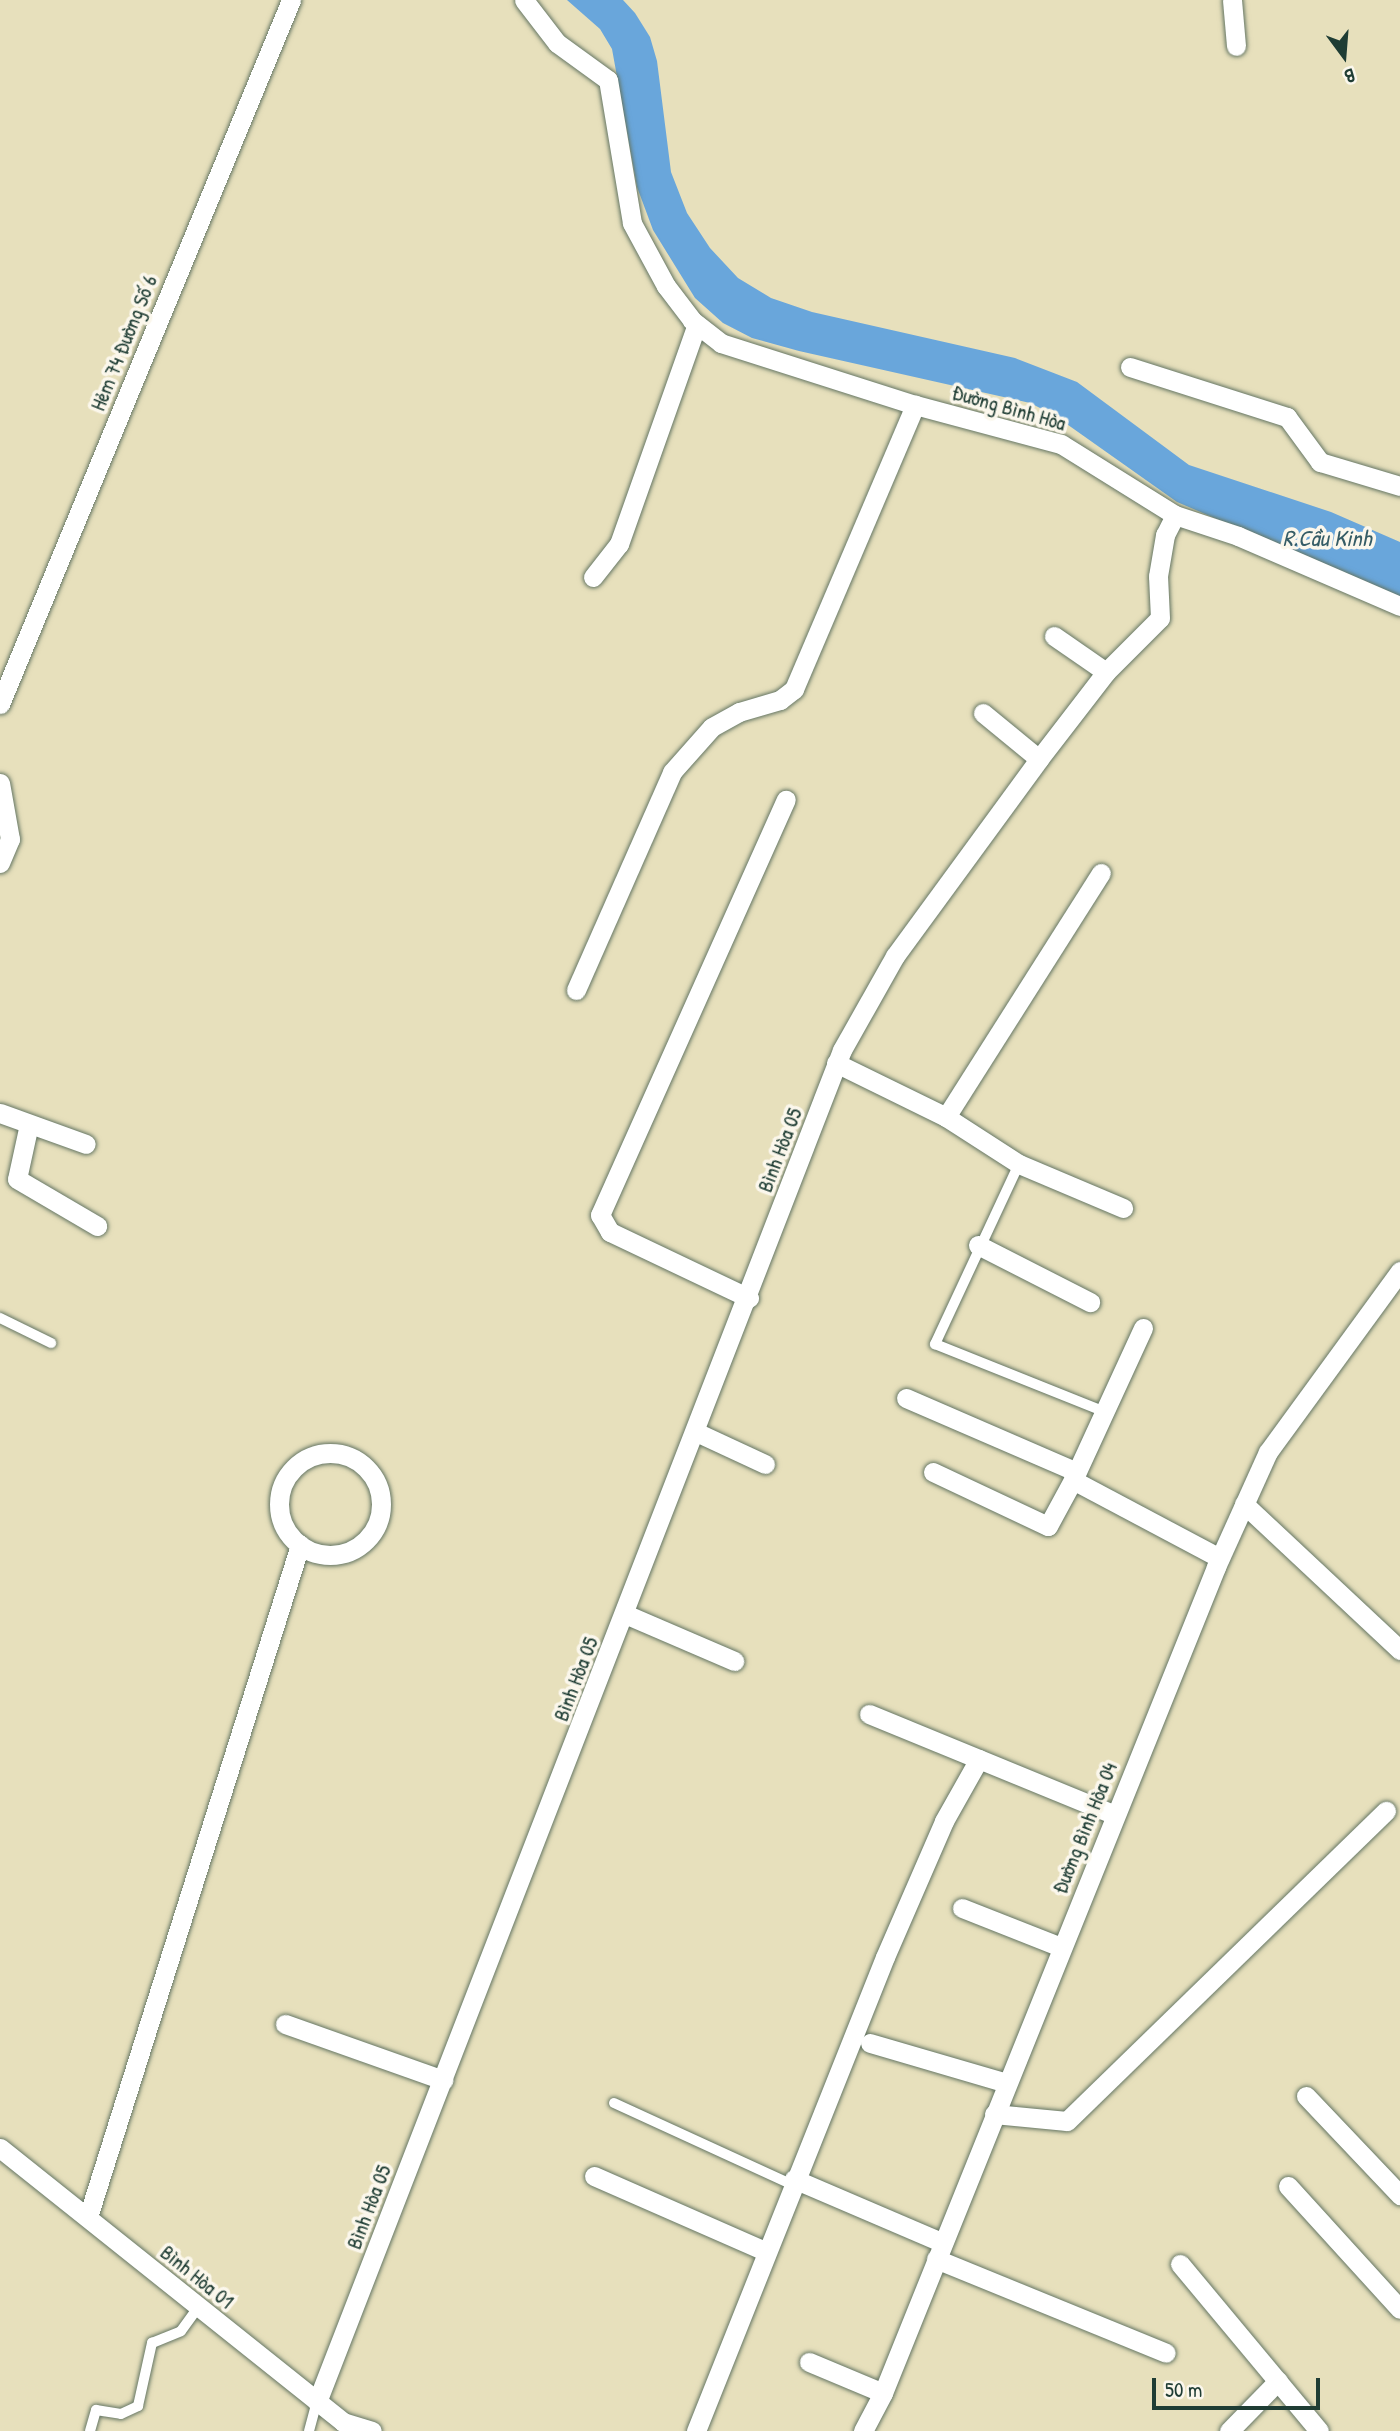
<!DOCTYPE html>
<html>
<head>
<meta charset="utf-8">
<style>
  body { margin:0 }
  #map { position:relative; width:1400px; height:2431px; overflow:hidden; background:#e7e0bc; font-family:"Patrick Hand",sans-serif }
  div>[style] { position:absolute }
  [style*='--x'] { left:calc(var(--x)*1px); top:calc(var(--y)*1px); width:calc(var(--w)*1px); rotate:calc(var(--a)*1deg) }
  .water>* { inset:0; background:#69a6db }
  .roads { filter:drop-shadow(0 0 2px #657664) drop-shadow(0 0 2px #657664) }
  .service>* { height:10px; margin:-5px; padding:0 5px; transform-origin:5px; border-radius:5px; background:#fff }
  .minor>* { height:19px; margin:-9.5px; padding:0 9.5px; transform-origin:9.5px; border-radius:9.5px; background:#fff }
  .minor>.ring { margin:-9.5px; padding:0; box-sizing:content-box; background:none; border:19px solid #fff; border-radius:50% }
  span { translate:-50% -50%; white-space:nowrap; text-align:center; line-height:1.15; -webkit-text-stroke:7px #fbf7ec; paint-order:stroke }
  .street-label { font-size:21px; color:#1f3d34 }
  .water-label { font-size:23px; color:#355c66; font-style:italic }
  .north { position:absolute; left:1309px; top:21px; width:70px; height:70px; -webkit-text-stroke:5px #fbf7ec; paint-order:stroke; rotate:164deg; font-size:19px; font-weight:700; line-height:28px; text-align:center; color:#1f3d34 }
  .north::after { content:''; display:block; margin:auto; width:24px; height:32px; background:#1f3d34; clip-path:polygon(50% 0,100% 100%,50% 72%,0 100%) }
  .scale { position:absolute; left:1152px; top:2378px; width:168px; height:32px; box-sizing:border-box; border:4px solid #1f3d34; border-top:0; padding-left:9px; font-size:21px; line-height:24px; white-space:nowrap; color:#1f3d34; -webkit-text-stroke:5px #fbf7ec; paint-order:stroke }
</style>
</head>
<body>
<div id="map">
  <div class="water">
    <div style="clip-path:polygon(567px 0,623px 0,635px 13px,650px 37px,657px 61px,671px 172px,687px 213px,710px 248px,738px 278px,771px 298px,812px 312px,1015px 358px,1077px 382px,1189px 465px,1331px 512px,1400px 542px,1400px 597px,1177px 502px,1054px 415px,1030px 403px,799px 351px,752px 338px,723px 323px,695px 298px,653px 230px,637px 187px,612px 49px,600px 29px)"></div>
  </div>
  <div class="roads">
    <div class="service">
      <div style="--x:1019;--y:1164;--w:199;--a:115"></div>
      <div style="--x:935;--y:1344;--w:183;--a:21.8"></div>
      <div style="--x:0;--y:1318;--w:57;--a:26.1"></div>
      <div style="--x:614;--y:2103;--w:195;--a:24.6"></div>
      <div style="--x:90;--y:2431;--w:22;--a:-74"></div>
      <div style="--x:96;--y:2410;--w:25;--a:9"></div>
      <div style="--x:121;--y:2414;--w:19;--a:-25"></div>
      <div style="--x:138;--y:2406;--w:65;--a:-77.5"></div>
      <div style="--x:152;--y:2343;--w:31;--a:-22"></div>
      <div style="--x:181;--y:2331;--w:29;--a:-54"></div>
      <div style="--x:309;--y:2431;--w:30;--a:-75"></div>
    </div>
    <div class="minor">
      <div style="--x:1232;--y:0;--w:46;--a:85"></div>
      <div style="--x:1130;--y:367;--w:165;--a:17.7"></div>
      <div style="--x:1287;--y:417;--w:56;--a:53.7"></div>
      <div style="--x:1320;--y:462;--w:84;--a:16.7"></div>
      <div style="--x:1175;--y:515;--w:66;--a:18.4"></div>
      <div style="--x:1238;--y:536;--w:176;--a:23.4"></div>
      <div style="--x:593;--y:577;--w:42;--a:-51.8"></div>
      <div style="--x:619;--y:544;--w:233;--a:-70.5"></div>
      <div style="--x:1054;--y:636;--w:63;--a:34.7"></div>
      <div style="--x:0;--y:704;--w:762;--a:-67.54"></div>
      <div style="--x:983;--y:713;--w:72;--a:39.4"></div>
      <div style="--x:0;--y:783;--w:57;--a:79.9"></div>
      <div style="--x:10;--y:839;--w:26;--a:113"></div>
      <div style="--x:576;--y:990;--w:238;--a:-66.2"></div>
      <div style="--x:672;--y:772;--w:60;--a:-48.4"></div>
      <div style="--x:712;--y:727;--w:31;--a:-29"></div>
      <div style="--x:739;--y:712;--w:43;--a:-16.3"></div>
      <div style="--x:780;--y:700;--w:18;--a:-38"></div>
      <div style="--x:794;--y:689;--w:309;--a:-66.9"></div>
      <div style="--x:836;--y:1063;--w:123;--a:26.1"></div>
      <div style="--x:946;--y:1117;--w:87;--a:32.8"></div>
      <div style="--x:1019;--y:1164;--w:113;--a:22.9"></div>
      <div style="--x:0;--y:1113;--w:91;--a:19.8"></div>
      <div style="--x:946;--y:1117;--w:289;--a:-57.6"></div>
      <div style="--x:29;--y:1124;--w:56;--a:102.3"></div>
      <div style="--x:17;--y:1179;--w:93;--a:30.4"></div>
      <div style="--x:978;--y:1245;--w:126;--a:27"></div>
      <div style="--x:749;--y:1298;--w:154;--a:-154.6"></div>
      <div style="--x:610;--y:1232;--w:20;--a:-120"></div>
      <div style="--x:600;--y:1215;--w:455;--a:-65.9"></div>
      <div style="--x:1143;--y:1328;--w:167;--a:114.7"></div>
      <div style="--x:1073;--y:1480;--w:166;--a:28"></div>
      <div style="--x:906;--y:1398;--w:186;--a:23.4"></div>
      <div style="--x:696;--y:1432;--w:76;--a:24.9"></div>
      <div class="ring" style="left:279px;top:1453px;width:83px;height:83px"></div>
      <div style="--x:933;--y:1472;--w:127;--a:25.2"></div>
      <div style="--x:1048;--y:1526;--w:52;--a:-61.5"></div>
      <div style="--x:1244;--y:1504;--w:214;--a:43.1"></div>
      <div style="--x:625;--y:1614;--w:119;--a:23.3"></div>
      <div style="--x:869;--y:1714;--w:266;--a:22.3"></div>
      <div style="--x:962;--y:1908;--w:106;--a:21.5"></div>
      <div style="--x:285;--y:2024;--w:168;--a:19.5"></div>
      <div style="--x:870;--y:2043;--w:143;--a:16.3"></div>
      <div style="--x:1306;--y:2096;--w:137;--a:46.5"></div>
      <div style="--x:994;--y:2114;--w:73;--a:5.5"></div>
      <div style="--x:1067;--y:2121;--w:445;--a:-44.2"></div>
      <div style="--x:0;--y:2148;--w:439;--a:38.6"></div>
      <div style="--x:343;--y:2422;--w:30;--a:17"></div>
      <div style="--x:594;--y:2176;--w:187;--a:23.7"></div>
      <div style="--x:794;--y:2179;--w:162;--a:23.2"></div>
      <div style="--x:1288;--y:2186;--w:166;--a:47.7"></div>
      <div style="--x:88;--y:2217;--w:705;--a:-72.49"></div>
      <div style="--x:936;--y:2259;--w:248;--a:22.2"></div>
      <div style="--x:1180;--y:2264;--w:217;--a:50.2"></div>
      <div style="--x:809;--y:2362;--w:80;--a:22.7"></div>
      <div style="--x:317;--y:2402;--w:1450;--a:-68.78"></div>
      <div style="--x:842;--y:1050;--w:108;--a:-60.6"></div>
      <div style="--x:895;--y:956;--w:244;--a:-53.8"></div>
      <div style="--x:1039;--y:759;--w:110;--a:-52.4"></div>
      <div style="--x:1106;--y:672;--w:76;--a:-45"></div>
      <div style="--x:1160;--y:618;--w:42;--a:-92.7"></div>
      <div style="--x:1158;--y:576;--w:42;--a:-80.3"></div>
      <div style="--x:1165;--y:535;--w:22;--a:-63"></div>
      <div style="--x:1175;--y:515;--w:134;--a:-148.1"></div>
      <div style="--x:1061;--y:444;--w:151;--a:-165"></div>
      <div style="--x:915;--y:405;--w:204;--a:-162.3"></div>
      <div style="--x:721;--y:343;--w:37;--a:-142"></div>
      <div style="--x:692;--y:320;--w:43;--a:-127.4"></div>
      <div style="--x:666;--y:286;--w:72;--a:-118.4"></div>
      <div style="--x:632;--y:223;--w:145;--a:-99.5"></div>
      <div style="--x:608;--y:80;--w:63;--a:-144"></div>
      <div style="--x:557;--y:43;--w:54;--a:-127.5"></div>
      <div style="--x:696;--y:2431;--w:510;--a:-68.26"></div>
      <div style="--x:885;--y:1957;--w:148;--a:-66.5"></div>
      <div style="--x:944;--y:1821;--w:71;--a:-60.6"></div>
      <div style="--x:863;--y:2431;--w:43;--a:-62.2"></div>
      <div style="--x:883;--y:2393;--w:891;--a:-68.04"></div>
      <div style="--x:1216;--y:1567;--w:126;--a:-65.7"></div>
      <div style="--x:1268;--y:1452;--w:224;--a:-53.9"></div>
      <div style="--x:1229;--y:2431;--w:70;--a:-45.6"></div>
    </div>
  </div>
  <div class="street-label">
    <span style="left:124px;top:343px;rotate:-68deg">Hẻm 74 Đường Số 6</span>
    <span style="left:1009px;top:408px;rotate:16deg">Đường Bình Hòa</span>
    <span style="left:780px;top:1150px;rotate:-69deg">Bình Hòa 05</span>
    <span style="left:576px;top:1679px;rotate:-69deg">Bình Hòa 05</span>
    <span style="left:1085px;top:1828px;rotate:-68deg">Đường Bình Hòa 04</span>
    <span style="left:369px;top:2207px;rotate:-69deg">Bình Hòa 05</span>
    <span style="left:197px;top:2277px;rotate:39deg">Bình Hòa 01</span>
  </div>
  <div class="water-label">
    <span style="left:1327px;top:538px">R.Cầu Kinh</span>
  </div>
  <div class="north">B</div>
  <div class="scale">50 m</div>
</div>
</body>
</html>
